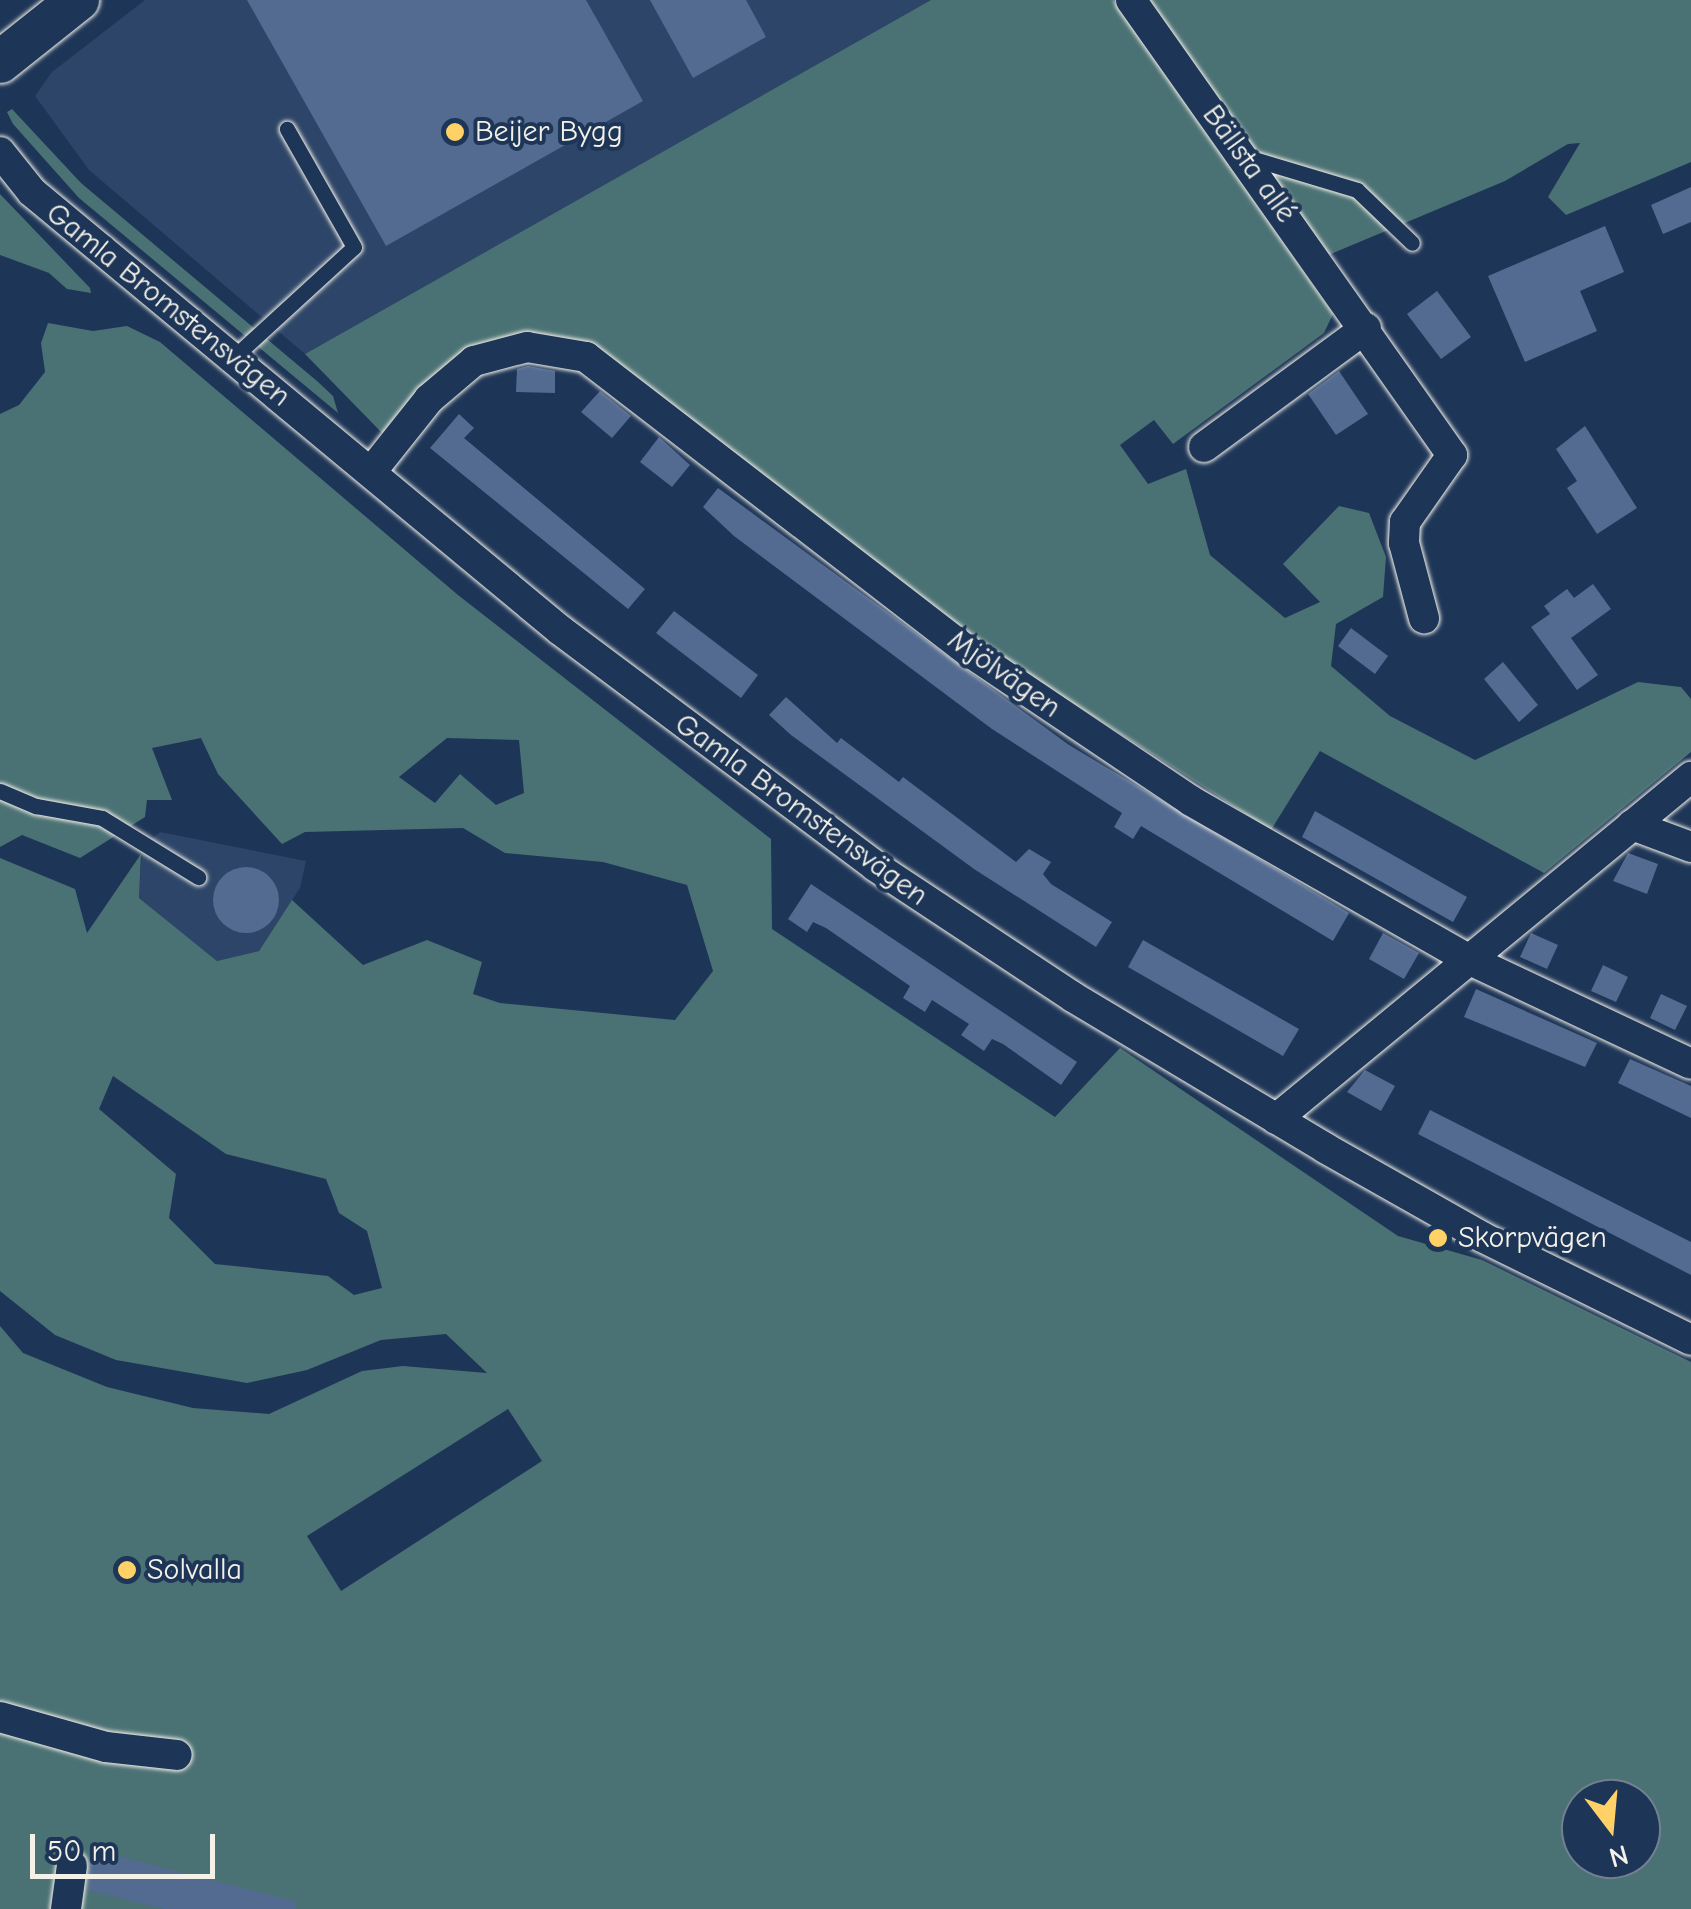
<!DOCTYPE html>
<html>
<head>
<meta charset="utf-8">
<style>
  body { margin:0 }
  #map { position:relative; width:1691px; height:1909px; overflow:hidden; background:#1d3557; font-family:"Comic Neue",sans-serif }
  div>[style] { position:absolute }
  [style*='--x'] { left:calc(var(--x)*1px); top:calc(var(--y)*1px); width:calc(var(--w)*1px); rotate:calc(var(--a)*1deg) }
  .built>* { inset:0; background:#2d4568 }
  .green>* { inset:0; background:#4a7174 }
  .building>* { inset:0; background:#536b91 }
  .round { border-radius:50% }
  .roads { filter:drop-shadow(0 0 2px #f4f1e8) drop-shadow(0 0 2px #f4f1e8) }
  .lane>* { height:15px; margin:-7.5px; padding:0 7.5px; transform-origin:7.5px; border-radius:7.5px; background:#1d3557 }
  .street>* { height:30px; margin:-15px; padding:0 15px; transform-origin:15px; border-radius:15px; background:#1d3557 }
  .secondary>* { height:42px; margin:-21px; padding:0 21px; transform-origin:21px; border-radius:21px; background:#1d3557 }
  .dots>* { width:28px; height:28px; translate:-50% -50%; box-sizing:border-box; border:5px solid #1d3557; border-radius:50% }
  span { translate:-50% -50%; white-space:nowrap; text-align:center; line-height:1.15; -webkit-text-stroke:8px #1d3557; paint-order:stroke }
  .poi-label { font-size:30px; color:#f4f1e8 }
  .left { translate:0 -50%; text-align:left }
  .street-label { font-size:30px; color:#f4f1e8 }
  .north { position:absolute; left:1561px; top:1779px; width:100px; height:100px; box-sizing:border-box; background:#1d3557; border:2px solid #738091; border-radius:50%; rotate:164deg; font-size:28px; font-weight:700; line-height:40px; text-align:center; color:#f4f1e8 }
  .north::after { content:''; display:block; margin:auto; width:35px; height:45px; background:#ffd166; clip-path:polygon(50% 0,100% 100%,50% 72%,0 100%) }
  .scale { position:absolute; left:30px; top:1834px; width:185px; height:45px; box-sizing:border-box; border:5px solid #f4f1e8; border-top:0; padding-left:12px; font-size:30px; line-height:35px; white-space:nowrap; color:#f4f1e8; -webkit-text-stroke:8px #1d3557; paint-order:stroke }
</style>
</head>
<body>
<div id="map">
  <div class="built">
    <div style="clip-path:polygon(145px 0,931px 0,305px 354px,89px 170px,35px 96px,52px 72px)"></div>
    <div style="clip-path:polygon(160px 832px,306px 861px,300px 888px,259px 951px,217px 961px,139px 898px,142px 847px)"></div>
  </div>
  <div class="green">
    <div style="clip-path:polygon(931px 0,1113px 0,1333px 314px,1324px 333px,1173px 444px,1154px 420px,1120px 445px,1148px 484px,1186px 469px,1210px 555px,1285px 618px,1320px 602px,1283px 564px,1339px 506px,1369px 513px,1386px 557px,1383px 597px,1336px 624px,1331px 666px,1390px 716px,1475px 760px,1638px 682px,1681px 687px,1691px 699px,1691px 752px,1544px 873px,1320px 751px,1271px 830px,948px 623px,703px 434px,527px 335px,385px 436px,305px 354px)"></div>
    <div style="clip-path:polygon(1139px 0,1691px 0,1691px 162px,1566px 215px,1548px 197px,1580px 143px,1568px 144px,1505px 181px,1326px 256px)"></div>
    <div style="clip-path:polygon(12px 109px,81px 183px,317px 381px,333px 396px,338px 413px,79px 198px,13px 124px,7px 112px)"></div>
    <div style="clip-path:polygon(0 194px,90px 288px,91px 293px,67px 289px,49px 273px,0 255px)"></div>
    <div style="clip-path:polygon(evenodd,48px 323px,93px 331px,127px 326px,160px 342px,458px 595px,771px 839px,772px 929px,1055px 1117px,1120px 1048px,1398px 1236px,1482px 1260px,1691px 1362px,1691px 1909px,0 1909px,0 1326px,23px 1353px,107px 1387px,193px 1408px,269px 1414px,362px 1371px,403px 1366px,487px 1373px,446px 1334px,381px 1340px,307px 1370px,247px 1383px,116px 1360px,55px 1335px,0 1291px,0 858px,75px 889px,87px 933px,141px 854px,139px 898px,217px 961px,259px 951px,292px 900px,363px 965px,427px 940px,482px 962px,473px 994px,500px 1003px,675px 1020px,713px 971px,687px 885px,603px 862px,505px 853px,463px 828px,305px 832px,282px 844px,218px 774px,201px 738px,152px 748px,172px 800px,147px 800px,145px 817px,80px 858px,22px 835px,0 847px,0 414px,19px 405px,45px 372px,41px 343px,48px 323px,447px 738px,519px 740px,524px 793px,496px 805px,460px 774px,435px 803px,399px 777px,447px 738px,48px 323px,113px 1076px,226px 1154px,326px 1179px,339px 1213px,367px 1231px,382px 1288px,354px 1295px,328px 1276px,215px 1264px,169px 1218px,176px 1174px,99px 1109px,113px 1076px,48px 323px,508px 1409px,542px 1461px,341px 1591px,307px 1536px,508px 1409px,48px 323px,1581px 1799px,1641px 1799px,1641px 1859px,1581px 1859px,1581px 1799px)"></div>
  </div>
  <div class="building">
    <div style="clip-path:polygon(247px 0,586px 0,643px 101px,386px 246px)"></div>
    <div style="clip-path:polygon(650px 0,746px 0,766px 37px,693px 78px)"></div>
    <div style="clip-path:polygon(1691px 187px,1691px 222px,1663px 234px,1651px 205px)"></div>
    <div style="clip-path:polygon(1605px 226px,1624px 272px,1580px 291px,1597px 331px,1525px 362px,1488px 276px)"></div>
    <div style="clip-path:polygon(1437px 291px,1471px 337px,1441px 359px,1407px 314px)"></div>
    <div style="clip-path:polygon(528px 366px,555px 371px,555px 393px,516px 392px,517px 369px)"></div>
    <div style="clip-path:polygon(1339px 371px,1368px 414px,1336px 435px,1308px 394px)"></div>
    <div style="clip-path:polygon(600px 391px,631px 416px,612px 438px,581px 412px)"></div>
    <div style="clip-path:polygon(459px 414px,474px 428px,464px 438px,645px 589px,628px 609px,430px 448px)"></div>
    <div style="clip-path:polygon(1585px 426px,1637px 508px,1597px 534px,1567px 488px,1577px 481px,1556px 449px)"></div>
    <div style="clip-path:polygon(659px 437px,690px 465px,672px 487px,640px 462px)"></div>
    <div style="clip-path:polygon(718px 488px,1069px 745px,1349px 913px,1333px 941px,1141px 826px,1133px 839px,1114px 827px,1122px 813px,992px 729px,734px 536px,703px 507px)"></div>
    <div style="clip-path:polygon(1593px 584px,1611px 609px,1571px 638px,1598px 675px,1577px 690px,1531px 627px,1550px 614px,1544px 606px,1567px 589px,1574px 598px)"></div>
    <div style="clip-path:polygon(674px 611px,758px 675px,741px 698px,656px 633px)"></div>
    <div style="clip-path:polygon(1351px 628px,1388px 656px,1375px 674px,1338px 646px)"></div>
    <div style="clip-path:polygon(1503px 662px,1538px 705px,1519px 722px,1484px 679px)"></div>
    <div style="clip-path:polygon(786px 697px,837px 743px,841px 738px,899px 782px,903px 777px,1016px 862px,1029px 849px,1051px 862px,1043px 874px,1051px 884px,1112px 922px,1096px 947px,974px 869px,791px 735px,769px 715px)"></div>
    <div style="clip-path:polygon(1315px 811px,1467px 897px,1453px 922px,1302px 837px)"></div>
    <div style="clip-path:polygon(1628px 853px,1658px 864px,1647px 894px,1613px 881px)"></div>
    <div class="round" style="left:213px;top:867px;width:66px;height:66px"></div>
    <div style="clip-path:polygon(811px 884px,1077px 1062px,1061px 1085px,1003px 1044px,992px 1039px,984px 1051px,961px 1035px,969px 1024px,932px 1000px,925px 1012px,903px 998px,910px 986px,826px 928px,813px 922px,807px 932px,788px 919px)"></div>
    <div style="clip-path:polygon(1383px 933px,1419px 953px,1404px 979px,1369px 959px)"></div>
    <div style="clip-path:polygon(1531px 933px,1558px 945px,1547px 969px,1520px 957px)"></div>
    <div style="clip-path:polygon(1143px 940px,1299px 1029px,1283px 1056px,1128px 967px)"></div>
    <div style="clip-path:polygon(1603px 965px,1628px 977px,1616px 1002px,1591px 991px)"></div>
    <div style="clip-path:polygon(1476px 989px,1597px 1043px,1585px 1067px,1464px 1017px)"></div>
    <div style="clip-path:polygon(1661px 994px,1687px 1006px,1675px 1030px,1650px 1018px)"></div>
    <div style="clip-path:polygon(1630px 1059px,1691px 1086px,1691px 1118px,1618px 1083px)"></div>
    <div style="clip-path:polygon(1365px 1070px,1395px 1086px,1381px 1111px,1347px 1092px)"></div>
    <div style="clip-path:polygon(1430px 1110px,1691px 1242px,1691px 1275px,1418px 1134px)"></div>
    <div style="clip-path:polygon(90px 1849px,297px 1902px,296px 1909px,164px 1909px,88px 1890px)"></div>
  </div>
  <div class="roads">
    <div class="lane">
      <div style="--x:1247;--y:157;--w:115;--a:16.7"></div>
      <div style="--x:1357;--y:190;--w:76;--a:43.9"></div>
      <div style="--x:235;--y:356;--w:161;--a:-42.5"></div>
      <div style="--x:354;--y:247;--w:136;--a:-119.6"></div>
      <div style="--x:0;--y:791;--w:39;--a:23"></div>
      <div style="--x:36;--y:806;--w:67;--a:10.3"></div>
      <div style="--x:102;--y:818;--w:113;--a:31.6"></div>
    </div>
    <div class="street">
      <div style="--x:1131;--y:0;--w:557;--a:54.8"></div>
      <div style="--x:1452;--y:455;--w:82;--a:125"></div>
      <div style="--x:1405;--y:522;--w:21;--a:93"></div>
      <div style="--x:1404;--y:543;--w:78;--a:75.1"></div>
      <div style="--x:0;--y:152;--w:51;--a:51.3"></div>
      <div style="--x:32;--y:192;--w:686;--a:39.68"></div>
      <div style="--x:560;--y:630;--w:394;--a:36.8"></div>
      <div style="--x:875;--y:866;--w:237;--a:33.5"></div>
      <div style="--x:1073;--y:997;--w:294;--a:30.9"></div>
      <div style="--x:1325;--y:1148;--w:180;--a:29.5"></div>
      <div style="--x:1482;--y:1237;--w:233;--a:26.2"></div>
      <div style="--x:1204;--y:447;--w:201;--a:-36.3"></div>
      <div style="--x:371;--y:472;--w:93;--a:-51.5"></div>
      <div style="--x:429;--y:399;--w:59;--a:-40.2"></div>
      <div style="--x:474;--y:361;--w:55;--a:-14.8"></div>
      <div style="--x:527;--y:347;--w:60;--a:9.6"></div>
      <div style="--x:586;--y:357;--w:486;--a:37.6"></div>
      <div style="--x:971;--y:653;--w:265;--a:33.9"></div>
      <div style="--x:1191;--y:801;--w:319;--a:29.7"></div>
      <div style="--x:1468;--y:959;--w:246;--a:25.2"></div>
      <div style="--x:1632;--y:825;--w:63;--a:20.4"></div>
      <div style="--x:1276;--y:1119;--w:538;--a:-39.49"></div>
      <div style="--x:0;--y:1717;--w:110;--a:15.8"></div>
      <div style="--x:106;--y:1747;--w:71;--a:6.4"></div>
      <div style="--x:66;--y:1909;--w:44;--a:-82.2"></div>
    </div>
    <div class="secondary">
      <div style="--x:0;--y:62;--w:100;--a:-38.5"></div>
    </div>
  </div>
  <div class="dots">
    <div style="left:455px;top:132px;background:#ffd166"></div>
    <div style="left:1438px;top:1238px;background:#ffd166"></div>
    <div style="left:127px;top:1570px;background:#ffd166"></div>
  </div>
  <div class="poi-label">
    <span class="left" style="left:475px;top:132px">Beijer Bygg</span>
    <span class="left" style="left:1458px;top:1238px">Skorpvägen</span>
    <span class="left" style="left:147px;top:1570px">Solvalla</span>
  </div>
  <div class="street-label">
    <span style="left:1249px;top:164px;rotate:54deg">Bällsta allé</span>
    <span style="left:168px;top:305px;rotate:39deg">Gamla Bromstensvägen</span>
    <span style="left:1004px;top:674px;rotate:35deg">Mjölvägen</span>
    <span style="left:801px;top:810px;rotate:36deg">Gamla Bromstensvägen</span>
  </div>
  <div class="north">N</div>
  <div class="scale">50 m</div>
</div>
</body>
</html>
